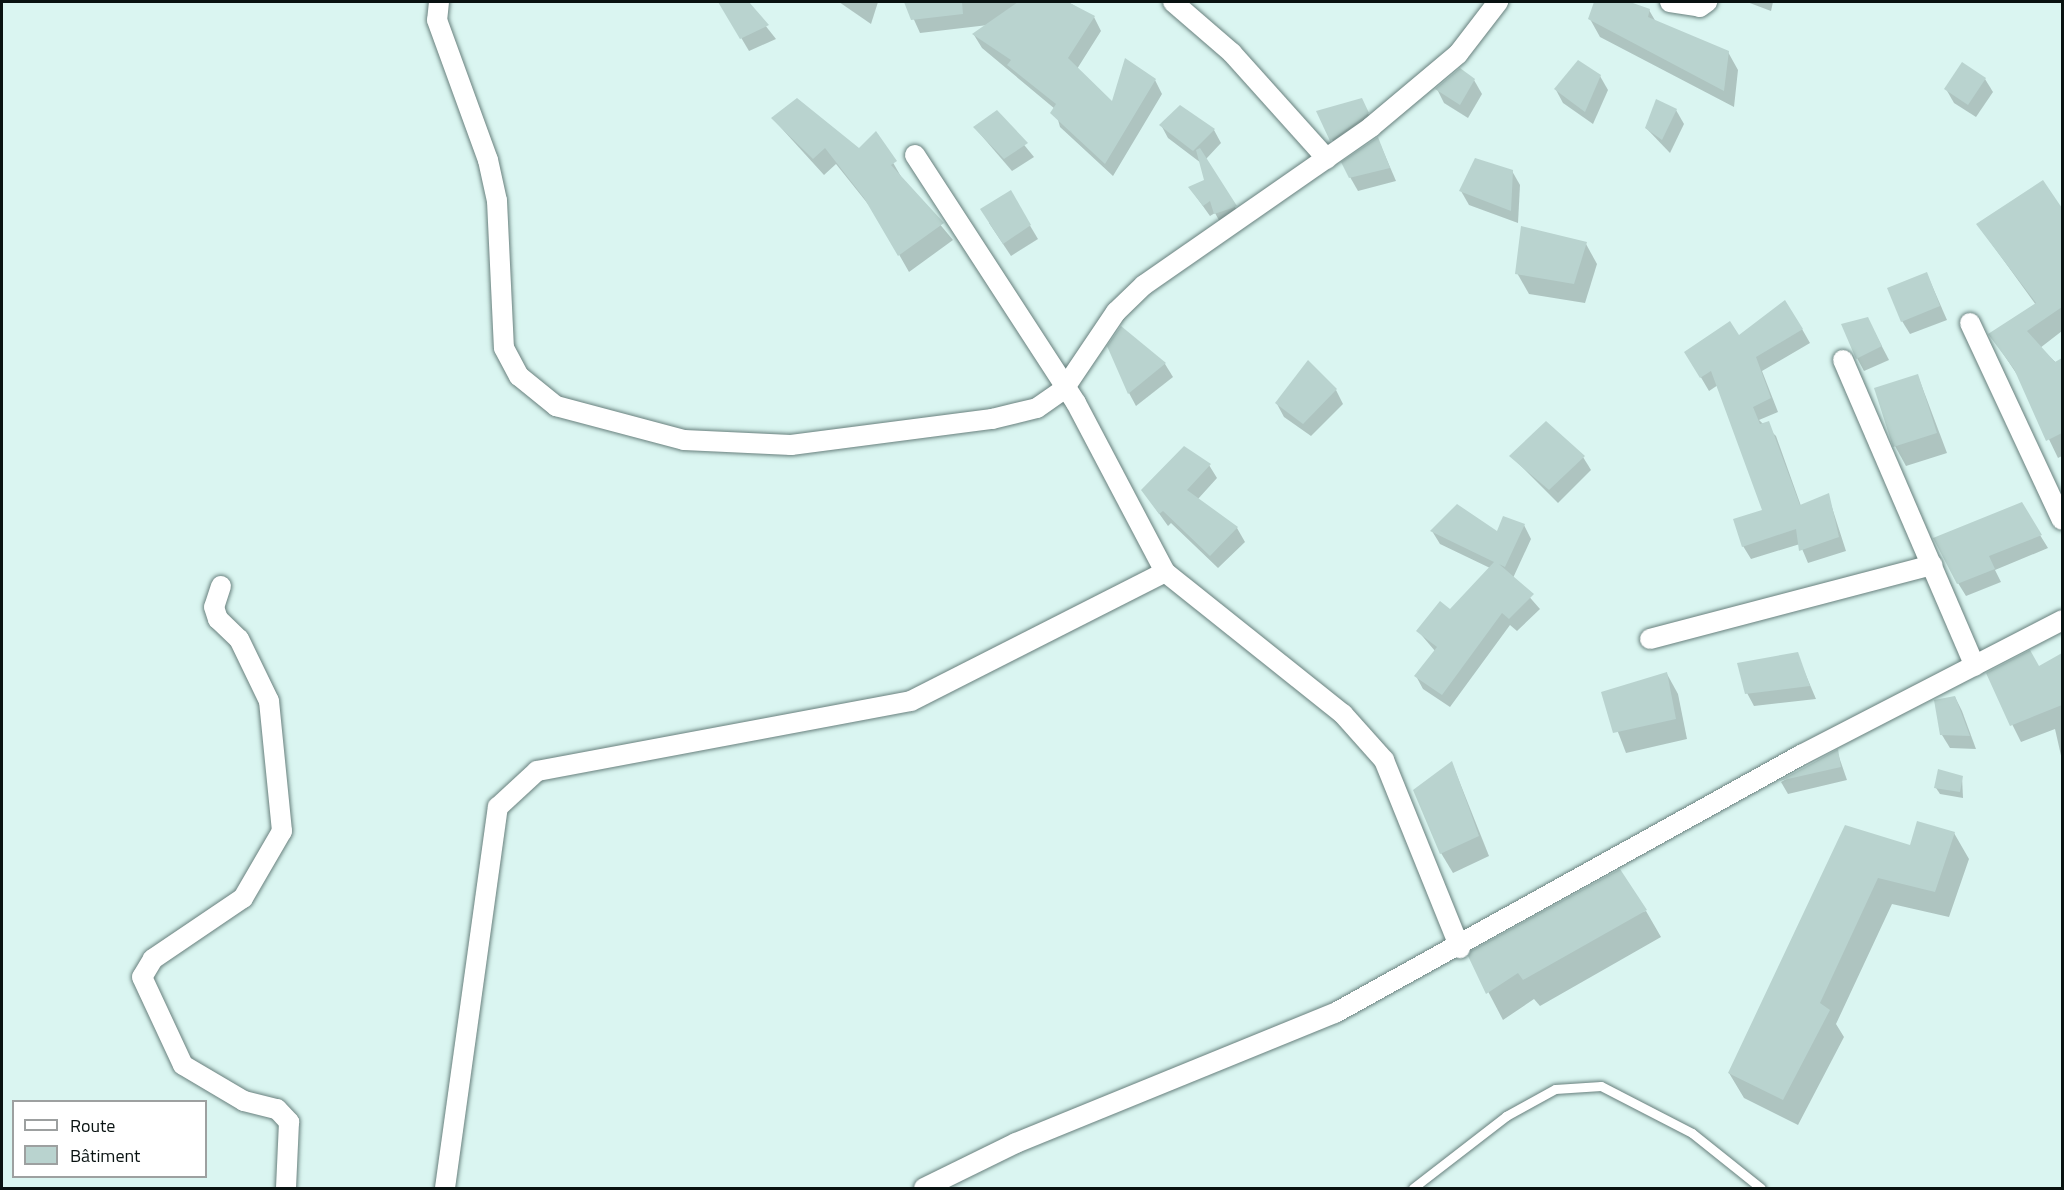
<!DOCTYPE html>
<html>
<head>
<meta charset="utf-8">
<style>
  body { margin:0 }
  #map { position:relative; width:2064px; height:1190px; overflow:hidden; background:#daf5f1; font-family:"Titillium Web",sans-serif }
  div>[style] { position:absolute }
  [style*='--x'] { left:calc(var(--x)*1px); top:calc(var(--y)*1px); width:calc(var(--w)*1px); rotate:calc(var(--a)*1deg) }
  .shadow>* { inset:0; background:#0003 }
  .building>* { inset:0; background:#b9d3cf }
  .roads { filter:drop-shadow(0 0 2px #68807d) drop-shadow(0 0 2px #68807d) }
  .service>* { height:9px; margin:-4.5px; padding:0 4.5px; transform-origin:4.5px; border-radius:4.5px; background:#fff }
  .minor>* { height:20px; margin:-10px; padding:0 10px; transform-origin:10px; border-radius:10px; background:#fff }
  span { translate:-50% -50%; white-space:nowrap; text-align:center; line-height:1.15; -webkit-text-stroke:5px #fff; paint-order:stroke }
  .frame { position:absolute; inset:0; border:3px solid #091211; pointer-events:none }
  .legend { position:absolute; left:12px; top:1100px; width:195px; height:78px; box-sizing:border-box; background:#fff; border:2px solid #9da0a0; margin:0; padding:8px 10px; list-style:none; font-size:18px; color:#091211 }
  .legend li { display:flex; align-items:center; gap:12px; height:30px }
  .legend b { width:30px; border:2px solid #9da0a0 }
</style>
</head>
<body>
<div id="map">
  <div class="shadow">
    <div style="clip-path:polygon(720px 2px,747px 2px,776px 39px,749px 51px)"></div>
    <div style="clip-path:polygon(839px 2px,878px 2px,871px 24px)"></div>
    <div style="clip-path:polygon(906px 2px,1068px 2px,1094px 17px,1101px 31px,1077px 69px,1112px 104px,1155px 80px,1162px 94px,1113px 176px,1060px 127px,1055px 109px,982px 48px,974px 35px,988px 25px,920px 33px)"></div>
    <div style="clip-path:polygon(1596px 2px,1626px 2px,1649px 10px,1656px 22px,1728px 52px,1738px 70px,1734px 107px,1600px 37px,1590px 19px)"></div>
    <div style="clip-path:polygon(1747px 2px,1773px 2px,1771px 11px)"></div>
    <div style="clip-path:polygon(1600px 76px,1608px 90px,1593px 124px,1563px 103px,1556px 90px)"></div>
    <div style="clip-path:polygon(1985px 79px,1993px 92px,1976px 117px,1954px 103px,1946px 89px)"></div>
    <div style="clip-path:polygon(1474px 80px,1482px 94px,1468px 118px,1444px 103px,1437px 89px)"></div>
    <div style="clip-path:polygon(1361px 100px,1375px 127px,1339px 153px,1318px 112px)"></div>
    <div style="clip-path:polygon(1676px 110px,1684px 124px,1670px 153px,1646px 128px)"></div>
    <div style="clip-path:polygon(997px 112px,1034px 157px,1012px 171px,975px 128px)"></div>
    <div style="clip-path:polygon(773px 119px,859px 150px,876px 133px,903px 180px,953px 240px,909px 272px,876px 214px,836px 164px,824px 175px)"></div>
    <div style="clip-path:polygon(1161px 125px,1214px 130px,1221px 143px,1206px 159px,1241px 217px,1221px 224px,1215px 213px,1210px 216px,1190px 188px,1206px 181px,1201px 163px,1168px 138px)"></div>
    <div style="clip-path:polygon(1378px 139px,1396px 181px,1358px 191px,1350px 177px)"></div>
    <div style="clip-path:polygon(1512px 171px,1520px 185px,1518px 223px,1469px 205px,1461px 191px)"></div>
    <div style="clip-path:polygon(2042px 182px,2062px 210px,2062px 331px,2040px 348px,2062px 368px,2062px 456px,2058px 458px,2020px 379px,1990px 334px,2036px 305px,1978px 225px)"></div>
    <div style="clip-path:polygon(1010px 192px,1038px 239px,1011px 256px,989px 223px)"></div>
    <div style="clip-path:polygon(1586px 244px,1597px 264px,1585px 303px,1529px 294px,1517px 273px)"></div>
    <div style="clip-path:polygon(1927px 274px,1947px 320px,1910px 334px,1902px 321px)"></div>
    <div style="clip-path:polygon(1121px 328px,1165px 364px,1173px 377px,1136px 406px,1129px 393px)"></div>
    <div style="clip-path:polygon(1802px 329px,1810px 343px,1762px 371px,1778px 412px,1759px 420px,1776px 436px,1801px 506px,1828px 495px,1846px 551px,1808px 563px,1800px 544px,1751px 559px,1743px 546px,1764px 511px,1718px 385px,1709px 391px,1686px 352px,1738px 337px)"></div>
    <div style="clip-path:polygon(1875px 333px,1889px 360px,1864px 371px,1857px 358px)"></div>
    <div style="clip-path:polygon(1918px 376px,1947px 453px,1906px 466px,1895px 446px)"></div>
    <div style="clip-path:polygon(1336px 390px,1343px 404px,1311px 436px,1284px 417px,1277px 404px)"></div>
    <div style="clip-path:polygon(1511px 456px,1583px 457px,1591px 470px,1558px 503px)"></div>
    <div style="clip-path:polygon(1209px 465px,1217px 478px,1198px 499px,1237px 528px,1245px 542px,1218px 568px,1171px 523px,1168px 526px,1143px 491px)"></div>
    <div style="clip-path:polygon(2021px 504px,2048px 548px,1995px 570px,2001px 582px,1966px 596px,1958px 583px)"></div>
    <div style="clip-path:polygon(1524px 525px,1531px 539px,1513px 578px,1540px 609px,1517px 631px,1510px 625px,1450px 707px,1423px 689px,1416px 676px,1435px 651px,1418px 631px,1450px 611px,1490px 568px,1440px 544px,1432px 531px,1497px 533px)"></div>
    <div style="clip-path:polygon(1797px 654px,1816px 699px,1754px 706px,1747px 693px)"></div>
    <div style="clip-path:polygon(2062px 655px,2062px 760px,2055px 729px,2021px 742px,1987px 674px,2038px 668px)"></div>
    <div style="clip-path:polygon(1667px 674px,1678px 694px,1687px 739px,1626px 753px,1603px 693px)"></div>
    <div style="clip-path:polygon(1955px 697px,1962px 711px,1976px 749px,1950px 748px,1942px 735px)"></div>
    <div style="clip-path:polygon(1837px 751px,1847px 780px,1788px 794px,1781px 782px)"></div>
    <div style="clip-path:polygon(1452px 763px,1489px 856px,1453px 873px,1441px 853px)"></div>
    <div style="clip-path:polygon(1962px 777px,1963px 798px,1940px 794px,1936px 788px)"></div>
    <div style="clip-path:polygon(1846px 827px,1911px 847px,1954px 833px,1969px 859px,1949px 917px,1892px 904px,1836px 1024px,1844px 1037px,1798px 1125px,1744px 1098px,1729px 1073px)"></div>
    <div style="clip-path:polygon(1646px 911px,1661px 937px,1540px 1006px,1534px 999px,1503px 1020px,1470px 957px)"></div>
  </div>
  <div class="building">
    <div style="clip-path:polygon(718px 2px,749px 2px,769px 25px,740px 39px)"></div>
    <div style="clip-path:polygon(904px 2px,962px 2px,963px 14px,911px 20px)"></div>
    <div style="clip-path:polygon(1018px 2px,1068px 2px,1095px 16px,1068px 58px,1112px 101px,1125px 58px,1156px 79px,1105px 164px,1050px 113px,1056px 104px,1007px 65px,1011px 60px,972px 34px)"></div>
    <div style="clip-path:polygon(1594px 2px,1630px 2px,1650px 9px,1648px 17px,1729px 51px,1724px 91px,1588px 19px)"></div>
    <div style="clip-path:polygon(1578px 60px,1601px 75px,1585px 112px,1554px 89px)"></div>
    <div style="clip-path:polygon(1962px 62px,1986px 78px,1968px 105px,1944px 89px)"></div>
    <div style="clip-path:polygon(1460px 68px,1475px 79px,1460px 105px,1435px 89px)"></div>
    <div style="clip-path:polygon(797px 98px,859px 148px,876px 131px,897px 161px,891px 165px,944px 223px,898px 256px,864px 198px,825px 148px,813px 159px,771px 118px)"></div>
    <div style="clip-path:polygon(1362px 98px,1369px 113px,1330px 141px,1316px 111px)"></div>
    <div style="clip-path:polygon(1656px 99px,1677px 109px,1662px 140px,1645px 128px)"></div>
    <div style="clip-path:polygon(1180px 105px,1215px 129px,1193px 151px,1159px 125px)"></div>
    <div style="clip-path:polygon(997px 110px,1028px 143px,1004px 159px,973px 127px)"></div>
    <div style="clip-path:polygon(1378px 137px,1390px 168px,1349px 178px,1341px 162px)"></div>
    <div style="clip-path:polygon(1200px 148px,1237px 206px,1235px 207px,1214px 214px,1210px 201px,1203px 206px,1188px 187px,1204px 180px,1196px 150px)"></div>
    <div style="clip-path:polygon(1475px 158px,1513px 170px,1511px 211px,1459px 191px)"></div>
    <div style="clip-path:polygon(2043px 180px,2062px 208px,2062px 307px,2027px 331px,2055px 362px,2062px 358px,2062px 433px,2046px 441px,2014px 369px,1988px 334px,2036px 303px,1976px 224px)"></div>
    <div style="clip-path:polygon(1011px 190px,1031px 225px,1003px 244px,980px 209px)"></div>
    <div style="clip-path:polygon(1521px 226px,1587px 242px,1574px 284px,1515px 274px)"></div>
    <div style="clip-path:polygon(1927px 272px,1940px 306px,1901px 322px,1887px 288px)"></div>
    <div style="clip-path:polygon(1785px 300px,1803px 329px,1756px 357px,1771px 398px,1753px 407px,1760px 424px,1769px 421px,1800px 505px,1829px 493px,1839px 537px,1799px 551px,1796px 529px,1742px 547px,1733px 519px,1762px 510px,1711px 371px,1700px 378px,1684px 352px,1730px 321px,1739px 335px)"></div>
    <div style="clip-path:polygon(1868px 317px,1882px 346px,1856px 359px,1841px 324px)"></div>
    <div style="clip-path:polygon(1121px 326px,1166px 363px,1128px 394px,1107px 346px)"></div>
    <div style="clip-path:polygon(1308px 360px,1337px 389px,1303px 424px,1275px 403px)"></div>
    <div style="clip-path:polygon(1918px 374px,1937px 433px,1893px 447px,1874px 388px)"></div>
    <div style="clip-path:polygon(1546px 421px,1585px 456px,1549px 490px,1509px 456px)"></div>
    <div style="clip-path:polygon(1184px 446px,1211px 464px,1187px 490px,1238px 527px,1210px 556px,1163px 511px,1159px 514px,1141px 490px)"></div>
    <div style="clip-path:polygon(2022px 502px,2042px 535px,1989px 556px,1995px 569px,1957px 584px,1933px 538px)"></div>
    <div style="clip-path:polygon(1457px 504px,1497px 531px,1503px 516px,1525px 524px,1505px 567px,1499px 564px,1534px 594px,1509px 619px,1502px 613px,1442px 695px,1414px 676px,1437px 647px,1416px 631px,1440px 601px,1450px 609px,1494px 562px,1430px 531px)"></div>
    <div style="clip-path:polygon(2030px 650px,2039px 666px,2062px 653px,2062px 705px,2010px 726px,1986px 673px)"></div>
    <div style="clip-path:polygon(1798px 652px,1810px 686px,1745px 694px,1737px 663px)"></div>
    <div style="clip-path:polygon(1667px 672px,1676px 719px,1613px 733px,1601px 692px)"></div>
    <div style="clip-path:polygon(1955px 696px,1970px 736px,1940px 735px,1934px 700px)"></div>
    <div style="clip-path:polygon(1838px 749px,1841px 767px,1779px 781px,1807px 766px)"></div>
    <div style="clip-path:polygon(1452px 761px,1479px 836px,1440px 854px,1413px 790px)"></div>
    <div style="clip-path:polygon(1938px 769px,1963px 776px,1960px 792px,1934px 788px)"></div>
    <div style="clip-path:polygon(1917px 821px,1955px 832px,1935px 892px,1878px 878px,1820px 1003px,1830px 1010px,1783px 1100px,1728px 1073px,1845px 825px,1910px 845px)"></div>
    <div style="clip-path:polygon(1620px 869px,1647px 910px,1523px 980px,1518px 973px,1486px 994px,1468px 956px,1471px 951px)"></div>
  </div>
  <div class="roads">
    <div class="service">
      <div style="--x:1413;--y:1188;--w:118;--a:-37.7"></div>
      <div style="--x:1506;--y:1116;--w:56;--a:-28.9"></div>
      <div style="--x:1555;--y:1089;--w:46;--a:-3.7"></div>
      <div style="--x:1601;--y:1086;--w:102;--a:27.3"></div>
      <div style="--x:1692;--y:1133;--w:88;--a:38.6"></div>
    </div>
    <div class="minor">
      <div style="--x:439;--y:2;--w:18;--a:96"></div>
      <div style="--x:437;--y:20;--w:149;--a:70"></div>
      <div style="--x:488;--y:160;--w:42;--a:77.6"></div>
      <div style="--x:497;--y:201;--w:147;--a:87.3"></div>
      <div style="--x:504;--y:348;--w:32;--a:62"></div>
      <div style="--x:519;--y:376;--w:48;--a:39"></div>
      <div style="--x:556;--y:406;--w:132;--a:14.9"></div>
      <div style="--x:684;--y:440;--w:107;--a:2.7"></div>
      <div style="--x:791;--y:445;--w:203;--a:-7.4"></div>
      <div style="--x:992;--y:419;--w:46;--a:-13.7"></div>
      <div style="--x:1037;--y:408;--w:33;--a:-35"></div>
      <div style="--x:1064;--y:389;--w:93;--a:-56"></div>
      <div style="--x:1116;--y:312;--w:39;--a:-44"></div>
      <div style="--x:1144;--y:285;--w:277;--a:-34.8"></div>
      <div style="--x:1371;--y:127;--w:114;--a:-40"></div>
      <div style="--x:1458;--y:54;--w:66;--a:-52.4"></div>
      <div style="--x:1173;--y:2;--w:78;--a:40.8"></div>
      <div style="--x:1232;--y:53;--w:142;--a:48.1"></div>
      <div style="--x:1670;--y:2;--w:30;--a:9"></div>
      <div style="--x:1700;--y:7;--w:9;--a:-36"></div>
      <div style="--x:915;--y:155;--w:296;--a:57"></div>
      <div style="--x:1076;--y:403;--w:191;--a:62.2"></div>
      <div style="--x:1165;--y:572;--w:228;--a:38.6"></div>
      <div style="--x:1343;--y:714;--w:62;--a:48.3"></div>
      <div style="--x:1384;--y:760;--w:203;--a:68"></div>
      <div style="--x:1970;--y:323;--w:217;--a:65"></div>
      <div style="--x:1843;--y:360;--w:333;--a:66.7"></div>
      <div style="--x:221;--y:586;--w:22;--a:108"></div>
      <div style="--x:214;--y:607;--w:13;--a:72"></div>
      <div style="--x:218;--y:619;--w:29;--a:44"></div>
      <div style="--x:239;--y:639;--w:69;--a:64.2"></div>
      <div style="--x:269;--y:701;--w:131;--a:84.3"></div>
      <div style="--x:282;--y:831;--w:78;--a:120.2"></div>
      <div style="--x:243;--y:898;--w:109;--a:145.9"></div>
      <div style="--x:153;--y:959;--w:21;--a:121"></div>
      <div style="--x:142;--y:977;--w:97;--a:65"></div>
      <div style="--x:183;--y:1065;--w:71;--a:30.5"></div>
      <div style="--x:244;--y:1101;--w:34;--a:14"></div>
      <div style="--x:277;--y:1109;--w:18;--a:47"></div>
      <div style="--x:289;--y:1122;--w:66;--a:92.6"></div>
      <div style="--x:1650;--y:639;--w:292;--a:-14.7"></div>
      <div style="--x:445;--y:1188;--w:385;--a:-82.1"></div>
      <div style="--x:498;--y:807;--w:53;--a:-42.7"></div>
      <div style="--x:537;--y:771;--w:380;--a:-10.6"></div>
      <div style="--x:911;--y:701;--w:285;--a:-26.9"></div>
      <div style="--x:924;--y:1188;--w:102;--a:-26.1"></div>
      <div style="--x:1016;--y:1143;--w:344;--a:-22.2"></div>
      <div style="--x:1335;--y:1013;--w:533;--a:-28.97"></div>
      <div style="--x:1801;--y:755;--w:294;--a:-27.3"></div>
    </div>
  </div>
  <div class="frame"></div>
  <ul class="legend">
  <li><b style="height:8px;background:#fff"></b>Route</li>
  <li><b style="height:16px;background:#b9d3cf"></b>Bâtiment</li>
  </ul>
</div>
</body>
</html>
